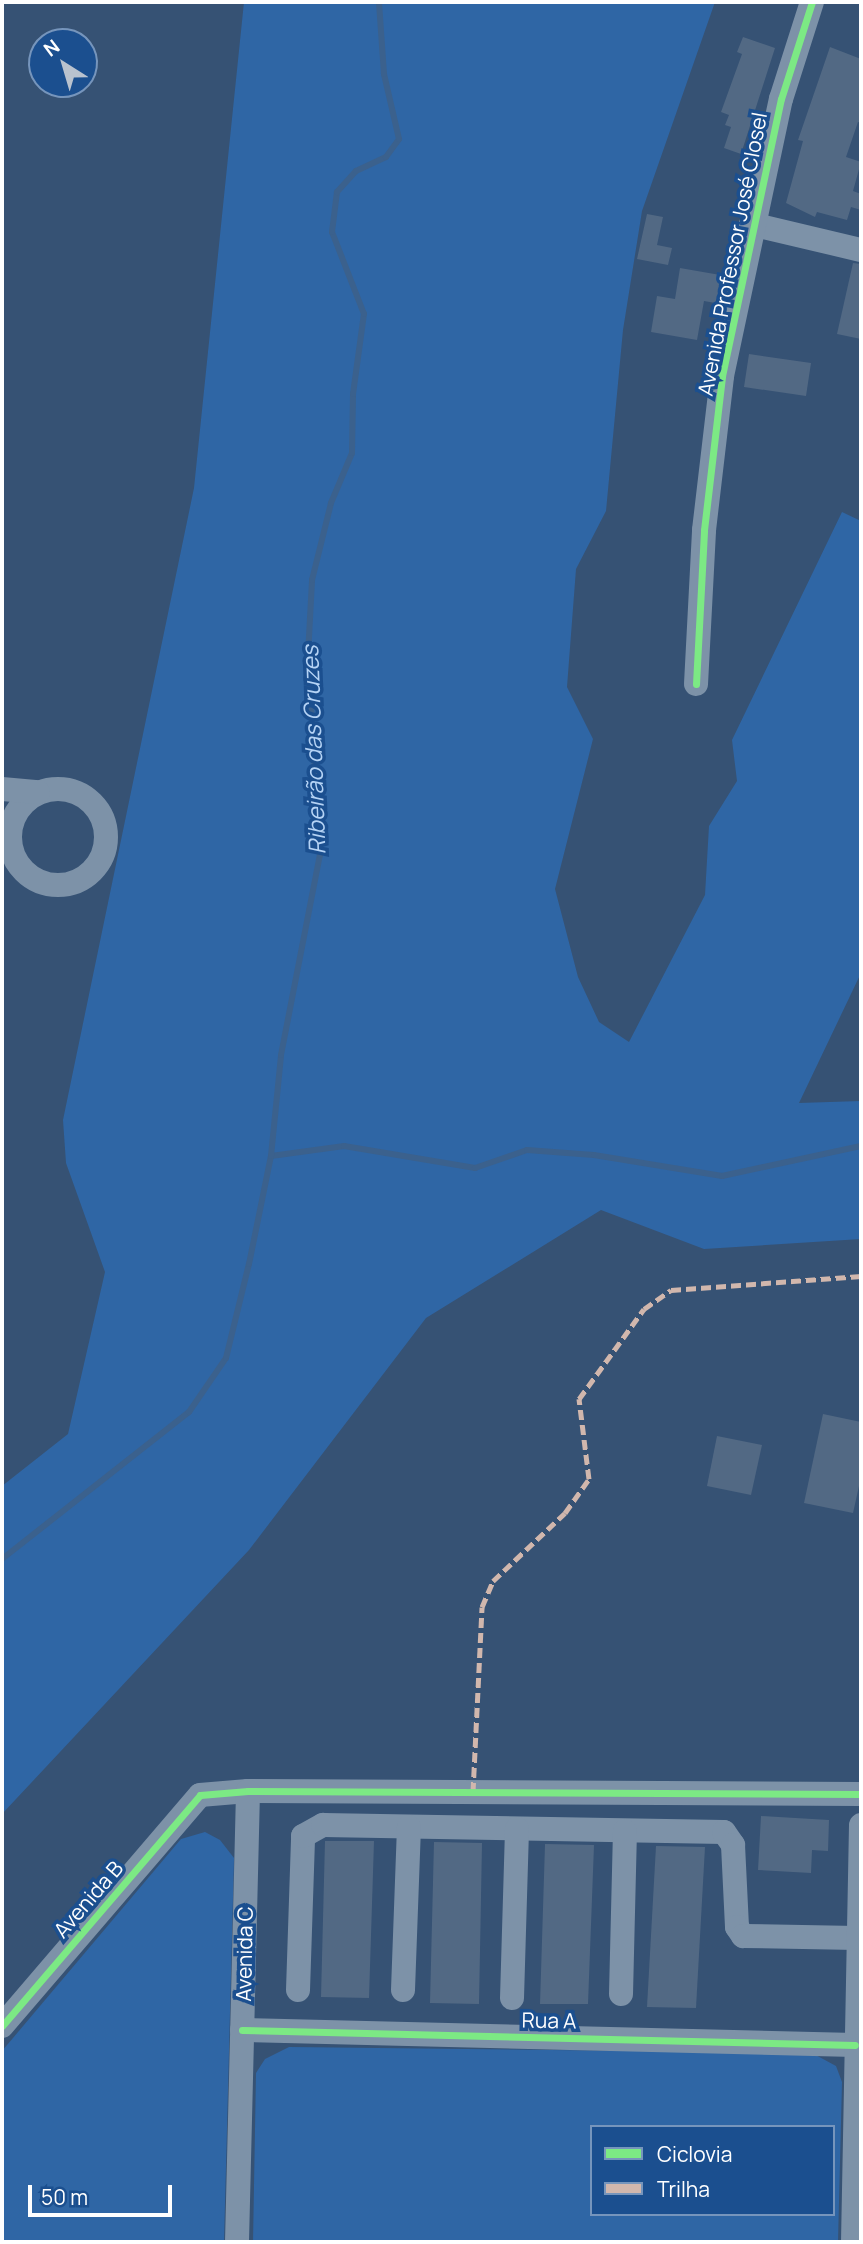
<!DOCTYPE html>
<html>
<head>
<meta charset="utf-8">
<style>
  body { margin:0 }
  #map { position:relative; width:863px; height:2244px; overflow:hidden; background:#365274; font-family:Manrope,sans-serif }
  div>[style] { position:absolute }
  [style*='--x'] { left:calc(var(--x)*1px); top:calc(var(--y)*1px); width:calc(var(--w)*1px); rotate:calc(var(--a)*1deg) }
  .green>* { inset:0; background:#2f66a5 }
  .stream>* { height:6px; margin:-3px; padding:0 3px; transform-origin:3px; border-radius:3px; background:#3b618d }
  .building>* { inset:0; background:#526984 }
  .minor>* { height:24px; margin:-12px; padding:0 12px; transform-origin:12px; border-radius:12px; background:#7d92a8 }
  .minor>.ring { margin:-12px; padding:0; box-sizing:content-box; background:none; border:24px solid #7d92a8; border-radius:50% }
  .quiet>* { height:5px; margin-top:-2.5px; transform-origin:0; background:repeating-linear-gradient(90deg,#d1b7ad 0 10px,transparent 0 15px) }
  .cycleway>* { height:7px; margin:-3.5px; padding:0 3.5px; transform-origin:3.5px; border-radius:3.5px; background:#7ce984 }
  span { translate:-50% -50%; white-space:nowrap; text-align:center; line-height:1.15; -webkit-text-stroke:7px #1b4f8f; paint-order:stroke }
  .street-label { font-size:21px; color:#fff }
  .water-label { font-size:23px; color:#b5d3f5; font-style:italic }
  .frame { position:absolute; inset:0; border:4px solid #fff; pointer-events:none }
  .legend { position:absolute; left:590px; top:2125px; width:245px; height:91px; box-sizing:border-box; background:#1b4f8f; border:2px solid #7695bc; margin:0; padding:9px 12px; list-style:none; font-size:21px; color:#fff }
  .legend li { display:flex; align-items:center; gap:14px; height:35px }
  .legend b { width:35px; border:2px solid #7695bc }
  .north { position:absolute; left:28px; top:28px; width:70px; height:70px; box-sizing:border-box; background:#1b4f8f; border:2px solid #7695bc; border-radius:50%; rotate:323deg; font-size:19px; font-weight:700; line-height:28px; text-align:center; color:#fff }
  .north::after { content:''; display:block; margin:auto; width:24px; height:32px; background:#b9c2ce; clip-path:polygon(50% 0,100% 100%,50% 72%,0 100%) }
  .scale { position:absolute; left:28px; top:2185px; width:144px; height:32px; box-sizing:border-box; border:4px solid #fff; border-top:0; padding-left:9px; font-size:21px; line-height:24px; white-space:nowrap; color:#fff; -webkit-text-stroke:5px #1b4f8f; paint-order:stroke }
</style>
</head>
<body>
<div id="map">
  <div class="green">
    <div style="clip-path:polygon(244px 2px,715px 2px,642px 211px,623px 330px,606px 511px,576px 569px,567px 687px,593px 739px,555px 889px,578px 977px,599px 1022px,629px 1042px,705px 895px,709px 826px,737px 781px,732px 740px,842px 512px,861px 521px,861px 973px,799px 1103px,861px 1101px,861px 1239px,704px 1249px,601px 1210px,426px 1318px,249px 1550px,2px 1814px,2px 1486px,68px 1434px,105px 1272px,66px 1163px,63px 1120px,194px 488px)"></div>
    <div style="clip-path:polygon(205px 1832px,220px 1840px,234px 1858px,224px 2242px,2px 2242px,2px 2051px,181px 1839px)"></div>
    <div style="clip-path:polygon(evenodd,289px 2047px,812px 2053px,836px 2066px,842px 2082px,838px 2242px,253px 2242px,256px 2073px,265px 2059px,289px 2047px,592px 2127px,833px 2127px,833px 2214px,592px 2214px,592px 2127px)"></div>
  </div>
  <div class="stream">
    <div style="--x:271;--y:1156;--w:74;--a:-7.8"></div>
    <div style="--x:344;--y:1146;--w:133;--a:9.5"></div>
    <div style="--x:475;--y:1168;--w:55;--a:-19.1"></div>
    <div style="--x:527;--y:1150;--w:67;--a:4.3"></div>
    <div style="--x:594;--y:1155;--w:130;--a:9.3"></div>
    <div style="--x:722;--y:1176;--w:142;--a:-12.2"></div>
    <div style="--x:2;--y:1559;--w:238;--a:-38.2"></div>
    <div style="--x:189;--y:1412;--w:65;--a:-55.6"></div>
    <div style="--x:226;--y:1358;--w:97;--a:-76.3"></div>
    <div style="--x:249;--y:1264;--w:110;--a:-78.5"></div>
    <div style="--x:271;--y:1156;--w:101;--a:-84.3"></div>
    <div style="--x:281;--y:1055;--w:204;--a:-79"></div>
    <div style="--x:320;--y:855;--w:200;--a:-93.4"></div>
    <div style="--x:308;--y:655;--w:75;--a:-86.9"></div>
    <div style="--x:312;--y:580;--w:79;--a:-76.1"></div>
    <div style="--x:331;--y:503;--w:54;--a:-67.2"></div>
    <div style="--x:352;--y:453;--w:59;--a:-89"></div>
    <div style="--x:353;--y:394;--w:81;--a:-82.2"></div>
    <div style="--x:364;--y:314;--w:88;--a:-111.3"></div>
    <div style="--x:332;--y:232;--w:40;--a:-82.9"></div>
    <div style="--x:337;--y:192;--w:28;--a:-48"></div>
    <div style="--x:356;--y:171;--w:33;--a:-25"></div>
    <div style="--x:386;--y:157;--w:22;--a:-54"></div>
    <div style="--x:399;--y:139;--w:67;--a:-103"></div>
    <div style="--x:384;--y:74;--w:72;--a:-94"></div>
  </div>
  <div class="building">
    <div style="clip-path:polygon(743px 37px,775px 48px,741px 154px,724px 148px,731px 127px,725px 125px,729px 115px,721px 112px,742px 54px,737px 52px)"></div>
    <div style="clip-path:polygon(830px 47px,861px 59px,861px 123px,858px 122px,846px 157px,861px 162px,853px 191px,861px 194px,861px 210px,851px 207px,847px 220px,817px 212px,815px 217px,786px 203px,803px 141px,798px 140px)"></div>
    <div style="clip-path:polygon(647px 214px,663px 217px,657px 245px,672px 248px,668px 265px,637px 259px)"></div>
    <div style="clip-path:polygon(853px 263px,861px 264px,861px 339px,837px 334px)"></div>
    <div style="clip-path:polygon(680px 268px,726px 276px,721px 304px,704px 301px,697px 340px,651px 332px,657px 296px,675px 299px)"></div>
    <div style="clip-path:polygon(749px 354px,811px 363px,806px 396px,744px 387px)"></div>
    <div style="clip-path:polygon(823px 1414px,861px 1422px,861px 1477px,853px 1513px,804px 1503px)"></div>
    <div style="clip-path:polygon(717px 1436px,762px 1445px,751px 1495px,707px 1486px)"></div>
    <div style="clip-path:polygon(761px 1816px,829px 1820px,828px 1851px,812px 1850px,811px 1873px,758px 1870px)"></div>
    <div style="clip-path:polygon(325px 1841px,374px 1841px,369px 1998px,321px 1997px)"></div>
    <div style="clip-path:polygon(434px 1842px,482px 1843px,479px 2004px,430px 2003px)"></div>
    <div style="clip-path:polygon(545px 1844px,594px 1845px,588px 2004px,540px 2004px)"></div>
    <div style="clip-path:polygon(656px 1846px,705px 1847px,696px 2008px,647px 2007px)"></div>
  </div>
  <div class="minor">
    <div style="--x:751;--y:224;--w:113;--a:13.3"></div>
    <div style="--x:696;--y:684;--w:154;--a:-87"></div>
    <div style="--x:704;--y:530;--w:155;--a:-83.3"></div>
    <div style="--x:722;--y:376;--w:283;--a:-78"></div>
    <div style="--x:781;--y:99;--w:102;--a:-72.3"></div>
    <div class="ring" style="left:10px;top:789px;width:72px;height:72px"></div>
    <div style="--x:2;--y:789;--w:36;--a:5"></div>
    <div style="--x:298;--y:1990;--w:154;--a:-88.1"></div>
    <div style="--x:303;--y:1836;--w:23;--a:-29"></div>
    <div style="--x:323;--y:1825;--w:401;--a:1"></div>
    <div style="--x:724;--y:1832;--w:16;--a:55"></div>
    <div style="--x:733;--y:1845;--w:82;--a:87.2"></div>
    <div style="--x:737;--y:1927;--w:11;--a:56"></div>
    <div style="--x:743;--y:1936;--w:114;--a:1"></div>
    <div style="--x:403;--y:1990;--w:163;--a:-87.9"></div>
    <div style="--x:621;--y:1994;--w:163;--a:-88.6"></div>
    <div style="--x:512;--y:1998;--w:169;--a:-88.3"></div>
    <div style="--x:2;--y:2026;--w:304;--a:-49.4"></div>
    <div style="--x:200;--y:1795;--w:48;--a:-4.8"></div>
    <div style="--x:248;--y:1791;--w:613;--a:0.28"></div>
    <div style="--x:242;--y:2030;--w:613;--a:1.4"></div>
    <div style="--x:237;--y:2242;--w:451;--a:-88.6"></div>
    <div style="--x:853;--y:2242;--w:417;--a:-88.9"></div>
  </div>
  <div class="quiet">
    <div style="--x:473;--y:1792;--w:185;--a:-87.2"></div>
    <div style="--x:482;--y:1607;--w:28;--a:-67"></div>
    <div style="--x:493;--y:1581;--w:99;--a:-43.4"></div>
    <div style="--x:565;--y:1513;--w:42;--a:-54.8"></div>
    <div style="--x:589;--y:1479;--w:81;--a:-97.1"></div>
    <div style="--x:579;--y:1399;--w:111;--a:-54.2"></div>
    <div style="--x:644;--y:1309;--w:33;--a:-35"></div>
    <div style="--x:671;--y:1290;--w:191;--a:-4.2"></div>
  </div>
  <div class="cycleway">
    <div style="--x:696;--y:684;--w:154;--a:-87"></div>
    <div style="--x:704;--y:530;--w:155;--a:-83.3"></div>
    <div style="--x:722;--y:376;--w:283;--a:-78"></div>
    <div style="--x:781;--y:99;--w:102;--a:-72.3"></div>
    <div style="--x:2;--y:2026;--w:304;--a:-49.4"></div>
    <div style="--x:200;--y:1795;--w:48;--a:-4.8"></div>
    <div style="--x:248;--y:1791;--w:613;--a:0.28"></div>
    <div style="--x:242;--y:2030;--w:613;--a:1.4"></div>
  </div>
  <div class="street-label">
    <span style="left:732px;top:254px;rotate:-79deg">Avenida Professor José Closel</span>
    <span style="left:88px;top:1899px;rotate:-49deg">Avenida B</span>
    <span style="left:244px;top:1954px;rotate:-89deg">Avenida C</span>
    <span style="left:549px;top:2020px;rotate:1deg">Rua A</span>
  </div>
  <div class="water-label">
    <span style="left:313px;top:750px;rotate:-92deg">Ribeirão das Cruzes</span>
  </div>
  <div class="frame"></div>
  <ul class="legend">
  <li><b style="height:9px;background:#7ce984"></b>Ciclovia</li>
  <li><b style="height:9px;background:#d1b7ad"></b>Trilha</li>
  </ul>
  <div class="north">N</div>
  <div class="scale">50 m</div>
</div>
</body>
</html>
